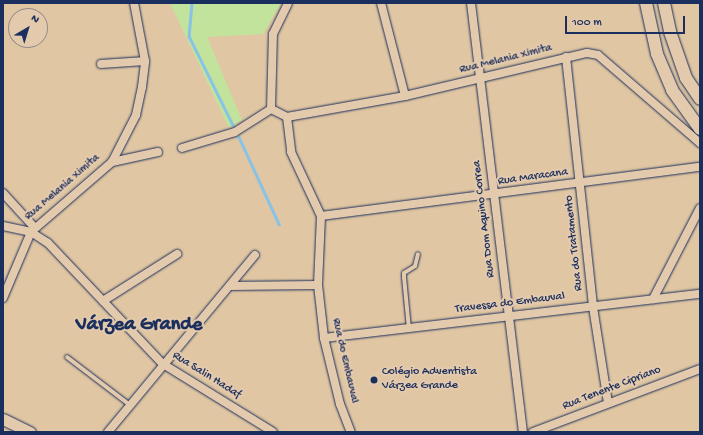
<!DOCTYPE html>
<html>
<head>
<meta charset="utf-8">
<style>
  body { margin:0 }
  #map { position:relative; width:703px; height:435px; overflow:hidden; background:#e0c6a2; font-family:"Gochi Hand",sans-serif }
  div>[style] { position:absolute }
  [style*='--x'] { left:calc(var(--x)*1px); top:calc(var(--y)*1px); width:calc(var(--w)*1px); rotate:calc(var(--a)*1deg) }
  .green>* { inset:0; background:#c2e39c }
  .stream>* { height:2.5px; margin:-1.25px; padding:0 1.25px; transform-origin:1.25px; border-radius:1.25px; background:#88c3e7 }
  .roads { filter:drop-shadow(0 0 1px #1b2f5e) drop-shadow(0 0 1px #1b2f5e) }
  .lane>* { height:4px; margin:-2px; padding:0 2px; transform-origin:2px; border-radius:2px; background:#e4caac }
  .street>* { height:8px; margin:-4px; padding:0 4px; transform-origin:4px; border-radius:4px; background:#e4caac }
  .secondary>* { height:11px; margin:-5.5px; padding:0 5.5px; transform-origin:5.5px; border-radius:5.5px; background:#e4caac }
  .primary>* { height:12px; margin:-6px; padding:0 6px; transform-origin:6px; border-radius:6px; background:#e4caac }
  .dots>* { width:11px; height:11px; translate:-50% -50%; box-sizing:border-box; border:2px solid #e4caac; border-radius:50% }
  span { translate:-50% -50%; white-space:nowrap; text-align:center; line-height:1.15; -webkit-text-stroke:4px #e4caac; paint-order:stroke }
  .street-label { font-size:12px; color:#1b2f5e }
  .poi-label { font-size:12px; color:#1b2f5e }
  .left { translate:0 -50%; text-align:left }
  .town-label { font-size:20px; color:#1b2f5e; font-weight:700 }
  .frame { position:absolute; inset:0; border:4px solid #1b2f5e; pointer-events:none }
  .north { position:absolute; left:8px; top:8px; width:40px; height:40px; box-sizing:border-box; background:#e4caac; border:1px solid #948c8d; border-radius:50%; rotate:38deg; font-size:11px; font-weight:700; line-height:16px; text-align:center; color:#1b2f5e }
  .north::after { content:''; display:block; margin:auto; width:14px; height:18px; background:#1b2f5e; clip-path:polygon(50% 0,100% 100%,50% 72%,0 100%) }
  .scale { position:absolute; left:565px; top:16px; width:120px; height:18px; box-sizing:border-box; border:2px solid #1b2f5e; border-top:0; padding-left:5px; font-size:12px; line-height:14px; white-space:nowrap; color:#1b2f5e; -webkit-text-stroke:3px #e4caac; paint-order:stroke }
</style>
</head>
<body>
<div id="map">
  <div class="green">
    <div style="clip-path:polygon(170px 3px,281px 3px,263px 34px,207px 37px,242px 120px,229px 128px)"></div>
  </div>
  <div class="stream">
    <div style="--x:192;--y:3;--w:33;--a:95"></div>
    <div style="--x:189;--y:36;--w:99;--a:63.7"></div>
    <div style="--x:239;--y:137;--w:96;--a:65.3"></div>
  </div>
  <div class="roads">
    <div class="lane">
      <div style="--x:409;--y:329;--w:52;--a:-95.5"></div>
      <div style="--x:404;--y:277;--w:4;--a:-90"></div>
      <div style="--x:404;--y:273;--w:13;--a:-32"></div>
      <div style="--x:415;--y:266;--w:12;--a:-76"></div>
      <div style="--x:67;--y:357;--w:79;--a:37.3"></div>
    </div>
    <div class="street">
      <div style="--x:381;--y:3;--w:96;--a:75.5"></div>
      <div style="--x:471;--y:3;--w:432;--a:83.1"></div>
      <div style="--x:566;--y:57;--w:251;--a:83.8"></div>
      <div style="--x:593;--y:307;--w:97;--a:81.1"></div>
      <div style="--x:101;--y:64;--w:44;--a:-3.9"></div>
      <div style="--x:287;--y:117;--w:120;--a:-10.1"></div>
      <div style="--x:405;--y:96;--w:187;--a:-13.3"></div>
      <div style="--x:587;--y:53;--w:11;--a:10"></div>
      <div style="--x:598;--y:55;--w:135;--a:40.8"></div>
      <div style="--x:287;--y:117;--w:35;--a:83"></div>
      <div style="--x:291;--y:152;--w:71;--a:64.9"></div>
      <div style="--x:321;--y:216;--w:69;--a:92.5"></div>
      <div style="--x:318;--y:285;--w:53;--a:83.5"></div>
      <div style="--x:324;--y:338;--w:68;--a:76.4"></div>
      <div style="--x:340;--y:404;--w:30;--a:69"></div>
      <div style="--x:287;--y:117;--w:18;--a:-153"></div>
      <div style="--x:271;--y:109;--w:75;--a:-88.5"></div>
      <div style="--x:273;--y:34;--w:34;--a:-64"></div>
      <div style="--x:182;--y:148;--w:55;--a:-16.8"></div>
      <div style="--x:235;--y:132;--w:43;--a:-32.6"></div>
      <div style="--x:112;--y:162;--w:53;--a:-62.9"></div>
      <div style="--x:136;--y:115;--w:29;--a:-78"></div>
      <div style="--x:142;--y:87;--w:26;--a:-83"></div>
      <div style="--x:145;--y:61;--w:59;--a:-100.7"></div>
      <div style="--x:3;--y:193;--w:47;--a:47.6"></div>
      <div style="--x:321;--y:216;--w:382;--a:-7.4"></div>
      <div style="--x:3;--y:226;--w:29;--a:12"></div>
      <div style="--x:31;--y:232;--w:20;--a:33"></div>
      <div style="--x:48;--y:243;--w:167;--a:46.5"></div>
      <div style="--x:163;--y:364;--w:129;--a:31.7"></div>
      <div style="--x:230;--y:286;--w:88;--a:-0.7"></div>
      <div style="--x:3;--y:298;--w:72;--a:-67"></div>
      <div style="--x:31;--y:232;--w:107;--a:-40.8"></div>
      <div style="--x:112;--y:162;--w:47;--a:-12.3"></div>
      <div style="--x:653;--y:299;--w:102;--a:-62.7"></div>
      <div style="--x:103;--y:301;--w:88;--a:-32.4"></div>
      <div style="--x:324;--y:338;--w:379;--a:-6.7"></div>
      <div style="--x:108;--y:432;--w:230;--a:-50.3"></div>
      <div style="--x:533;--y:432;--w:178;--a:-20.7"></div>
    </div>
    <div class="secondary">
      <div style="--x:3;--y:419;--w:30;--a:26"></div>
    </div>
    <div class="primary">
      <div style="--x:646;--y:3;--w:52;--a:77.8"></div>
      <div style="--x:657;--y:54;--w:39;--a:67"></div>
      <div style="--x:672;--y:90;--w:48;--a:54.3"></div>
      <div style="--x:664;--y:3;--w:30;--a:78"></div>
      <div style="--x:670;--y:32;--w:49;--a:70.8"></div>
      <div style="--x:686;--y:78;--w:25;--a:56"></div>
    </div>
  </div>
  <div class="dots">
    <div style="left:374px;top:380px;background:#1b2f5e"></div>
  </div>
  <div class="street-label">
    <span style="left:506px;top:60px;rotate:-14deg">Rua Melania Ximita</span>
    <span style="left:533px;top:178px;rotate:-8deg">Rua Maracana</span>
    <span style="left:63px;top:188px;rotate:-41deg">Rua Melania Ximita</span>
    <span style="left:485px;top:219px;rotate:-97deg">Rua Dom Aquino Correa</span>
    <span style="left:575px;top:243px;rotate:-96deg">Rua do Tratamento</span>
    <span style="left:510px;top:304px;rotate:-7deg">Travessa do Embauval</span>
    <span style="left:344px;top:361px;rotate:77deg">Rua do Embauval</span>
    <span style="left:206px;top:376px;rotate:32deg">Rua Salin Hadaf</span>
    <span style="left:612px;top:389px;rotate:-21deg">Rua Tenente Cipriano</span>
  </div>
  <div class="poi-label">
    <span class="left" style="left:382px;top:380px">Colégio Adventista<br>Várzea Grande</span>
  </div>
  <div class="town-label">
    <span style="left:139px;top:325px">Várzea Grande</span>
  </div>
  <div class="frame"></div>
  <div class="north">N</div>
  <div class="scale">100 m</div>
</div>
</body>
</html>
